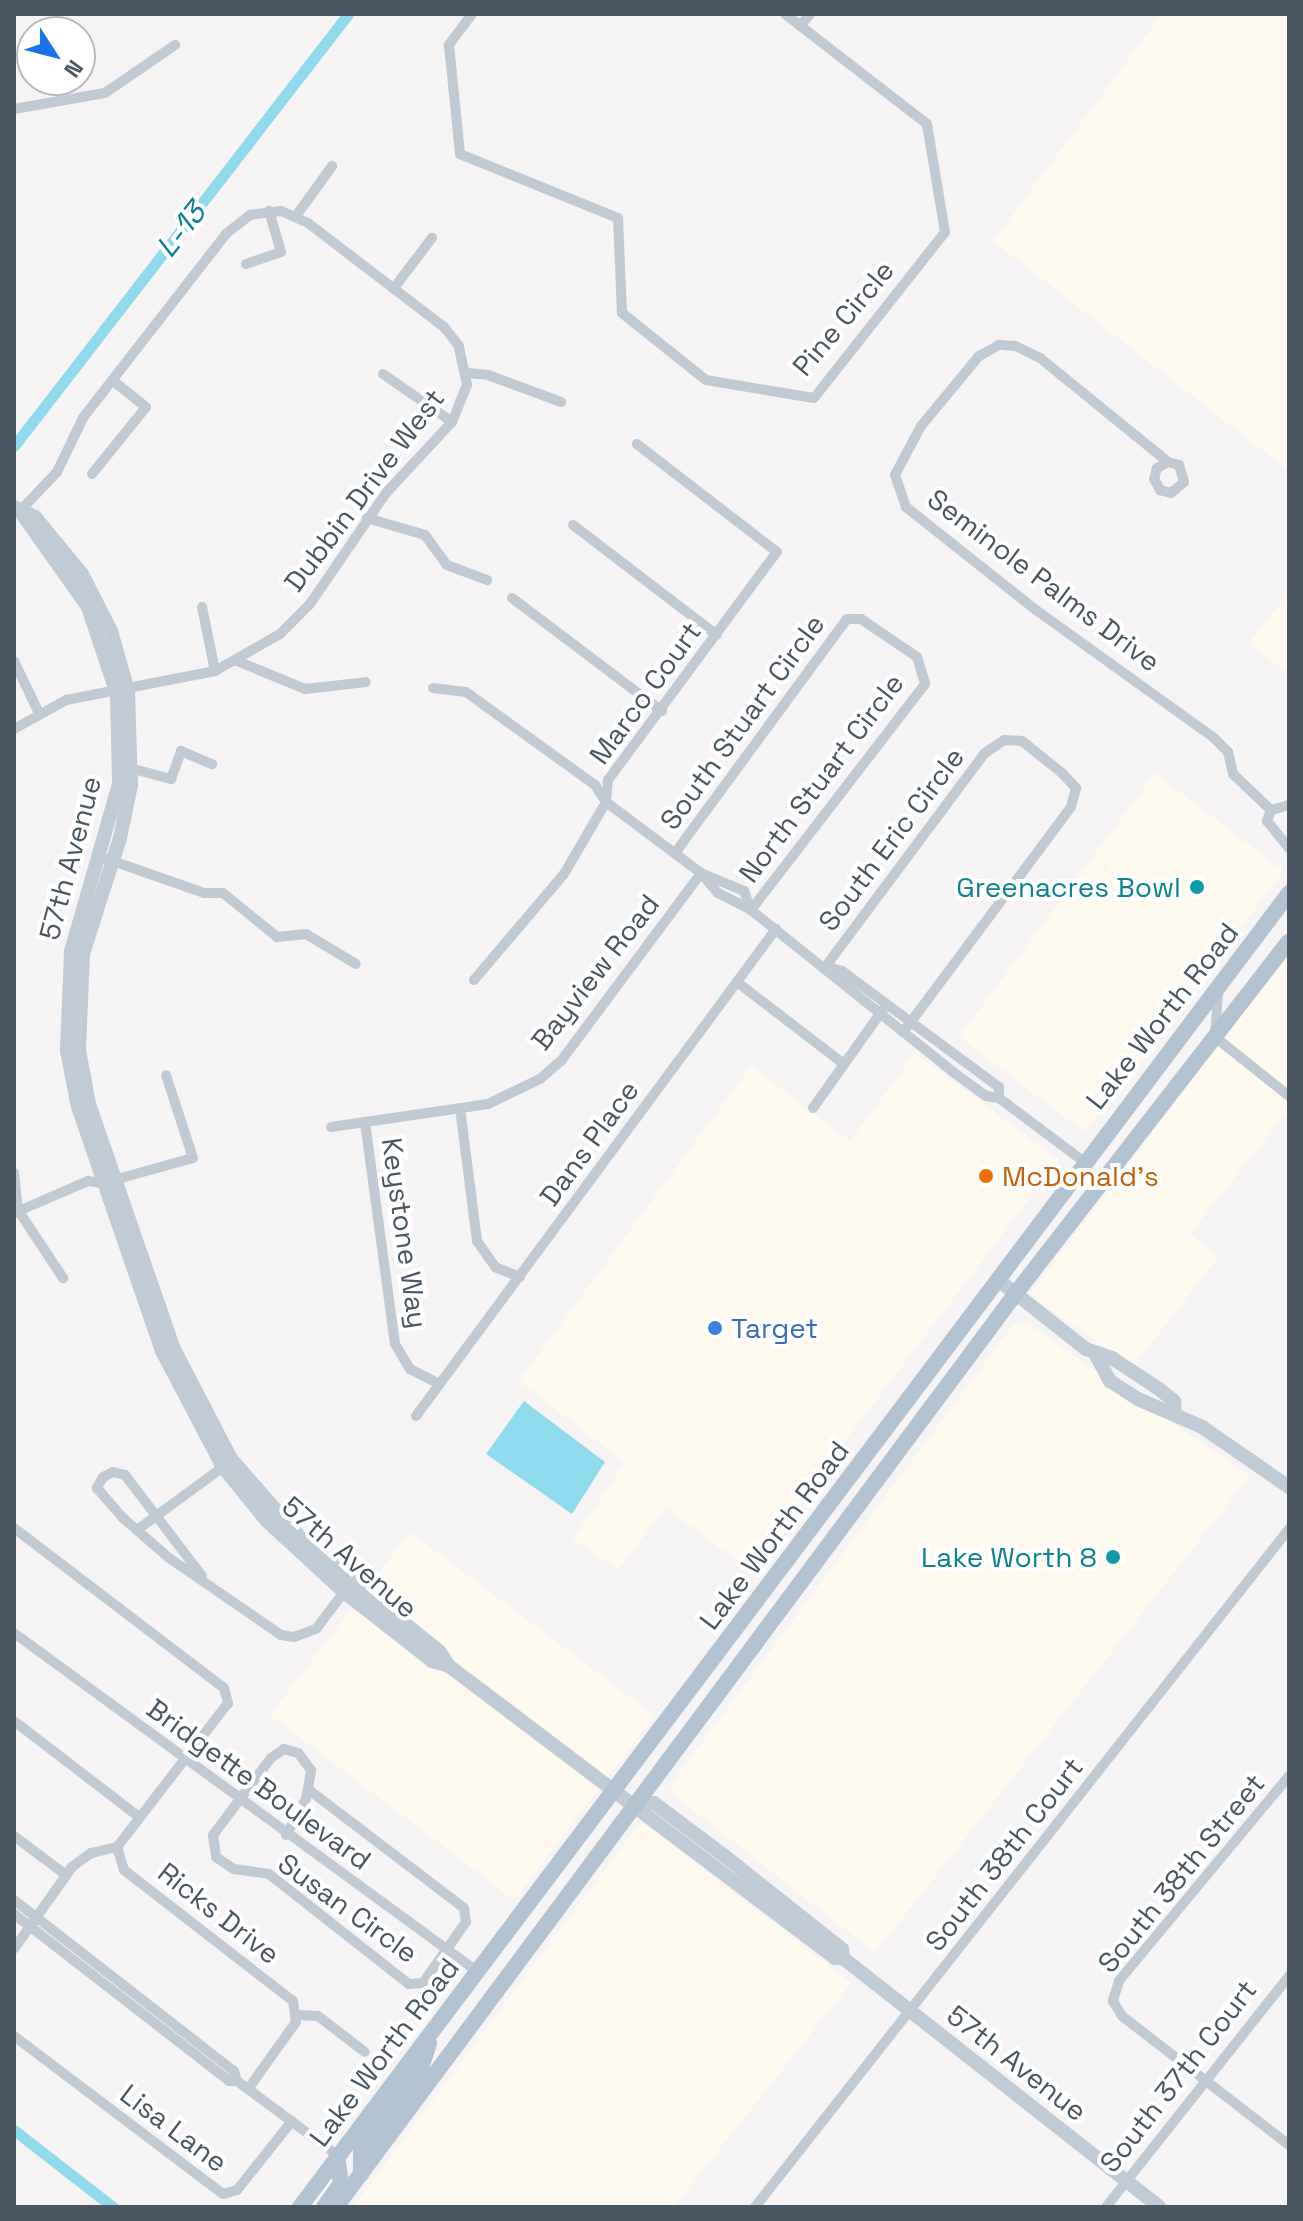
<!DOCTYPE html>
<html>
<head>
<meta charset="utf-8">
<style>
  body { margin:0 }
  #map { position:relative; width:1303px; height:2221px; overflow:hidden; background:#f5f3f3; font-family:"Space Grotesk",sans-serif }
  div>[style] { position:absolute }
  [style*='--x'] { left:calc(var(--x)*1px); top:calc(var(--y)*1px); width:calc(var(--w)*1px); rotate:calc(var(--a)*1deg) }
  .commercial>* { inset:0; background:#fdf9ef }
  .water>* { inset:0; background:#90daee }
  .canal>* { height:11px; margin:-5.5px; padding:0 5.5px; transform-origin:5.5px; border-radius:5.5px; background:#90daee }
  .street>* { height:10px; margin:-5px; padding:0 5px; transform-origin:5px; border-radius:5px; background:#c1cad2 }
  .secondary>* { height:14px; margin:-7px; padding:0 7px; transform-origin:7px; border-radius:7px; background:#c1cbd6 }
  .primary>* { height:16px; margin:-8px; padding:0 8px; transform-origin:8px; border-radius:8px; background:#b3c2d1 }
  .dots>* { width:22px; height:22px; translate:-50% -50%; box-sizing:border-box; border:4px solid #fff; border-radius:50% }
  span { translate:-50% -50%; white-space:nowrap; text-align:center; line-height:1.15; -webkit-text-stroke:8px #fff; paint-order:stroke }
  .street-label { font-size:28px; color:#4a5661 }
  .culture-label { font-size:28px; color:#0d838f }
  .right { translate:-100% -50%; text-align:right }
  .food-label { font-size:28px; color:#c56008 }
  .left { translate:0 -50%; text-align:left }
  .shop-label { font-size:28px; color:#366cbe }
  .water-label { font-size:30px; color:#0c7c9b; font-style:italic }
  .frame { position:absolute; inset:0; border:16px solid #4a5661; pointer-events:none }
  .north { position:absolute; left:16px; top:16px; width:80px; height:80px; box-sizing:border-box; background:#fff; border:2px solid #b7bbc0; border-radius:50%; rotate:126deg; font-size:22px; font-weight:700; line-height:32px; text-align:center; color:#4a5661 }
  .north::after { content:''; display:block; margin:auto; width:28px; height:36px; background:#1a73e8; clip-path:polygon(50% 0,100% 100%,50% 72%,0 100%) }
</style>
</head>
<body>
<div id="map">
  <div class="commercial">
    <div style="clip-path:polygon(1162px 14px,1289px 14px,1289px 471px,993px 241px)"></div>
    <div style="clip-path:polygon(1289px 592px,1289px 673px,1248px 644px)"></div>
    <div style="clip-path:polygon(1155px 773px,1284px 871px,1084px 1132px,959px 1037px)"></div>
    <div style="clip-path:polygon(1289px 951px,1289px 1110px,1190px 1234px,1219px 1256px,1133px 1367px,1030px 1295px)"></div>
    <div style="clip-path:polygon(915px 1053px,1059px 1160px,748px 1569px,666px 1508px,618px 1570px,573px 1539px,625px 1463px,519px 1381px,751px 1066px,850px 1141px)"></div>
    <div style="clip-path:polygon(1013px 1325px,1030px 1325px,1250px 1476px,875px 1953px,675px 1796px,671px 1784px)"></div>
    <div style="clip-path:polygon(410px 1532px,655px 1716px,514px 1900px,270px 1715px)"></div>
    <div style="clip-path:polygon(641px 1821px,851px 1983px,674px 2207px,353px 2207px)"></div>
  </div>
  <div class="water">
    <div style="clip-path:polygon(524px 1401px,605px 1462px,572px 1514px,486px 1454px)"></div>
  </div>
  <div class="canal">
    <div style="--x:14;--y:446;--w:546;--a:-52.29"></div>
    <div style="--x:14;--y:2130;--w:125;--a:37.9"></div>
  </div>
  <div class="street">
    <div style="--x:472;--y:14;--w:39;--a:127"></div>
    <div style="--x:449;--y:45;--w:110;--a:84.2"></div>
    <div style="--x:460;--y:154;--w:170;--a:22.1"></div>
    <div style="--x:618;--y:218;--w:95;--a:87.6"></div>
    <div style="--x:622;--y:313;--w:107;--a:38.6"></div>
    <div style="--x:706;--y:380;--w:109;--a:9.5"></div>
    <div style="--x:814;--y:398;--w:211;--a:-51.7"></div>
    <div style="--x:945;--y:232;--w:109;--a:-99.5"></div>
    <div style="--x:927;--y:124;--w:180;--a:-142.2"></div>
    <div style="--x:800;--y:26;--w:16;--a:-50"></div>
    <div style="--x:14;--y:109;--w:92;--a:-10"></div>
    <div style="--x:105;--y:93;--w:85;--a:-34.4"></div>
    <div style="--x:296;--y:216;--w:62;--a:-54.2"></div>
    <div style="--x:246;--y:264;--w:37;--a:-19"></div>
    <div style="--x:281;--y:252;--w:43;--a:-106.3"></div>
    <div style="--x:394;--y:288;--w:63;--a:-52.8"></div>
    <div style="--x:467;--y:373;--w:21;--a:5"></div>
    <div style="--x:488;--y:375;--w:78;--a:20.3"></div>
    <div style="--x:383;--y:374;--w:84;--a:34.8"></div>
    <div style="--x:1168;--y:462;--w:13;--a:151"></div>
    <div style="--x:1157;--y:468;--w:11;--a:105"></div>
    <div style="--x:1154;--y:479;--w:13;--a:61"></div>
    <div style="--x:1160;--y:490;--w:11;--a:15"></div>
    <div style="--x:1171;--y:493;--w:17;--a:-40"></div>
    <div style="--x:1184;--y:482;--w:18;--a:-106"></div>
    <div style="--x:1179;--y:465;--w:11;--a:-165"></div>
    <div style="--x:1168;--y:462;--w:165;--a:-140.9"></div>
    <div style="--x:1040;--y:358;--w:28;--a:-154"></div>
    <div style="--x:1015;--y:346;--w:16;--a:-176"></div>
    <div style="--x:999;--y:345;--w:23;--a:151"></div>
    <div style="--x:979;--y:356;--w:91;--a:129.6"></div>
    <div style="--x:921;--y:426;--w:55;--a:118"></div>
    <div style="--x:895;--y:475;--w:34;--a:71"></div>
    <div style="--x:906;--y:507;--w:166;--a:38.4"></div>
    <div style="--x:1036;--y:610;--w:219;--a:35.7"></div>
    <div style="--x:1214;--y:738;--w:20;--a:45"></div>
    <div style="--x:1228;--y:752;--w:23;--a:77"></div>
    <div style="--x:1233;--y:774;--w:52;--a:43.5"></div>
    <div style="--x:92;--y:474;--w:86;--a:-51.1"></div>
    <div style="--x:146;--y:407;--w:43;--a:-141.5"></div>
    <div style="--x:367;--y:518;--w:60;--a:16.3"></div>
    <div style="--x:425;--y:535;--w:37;--a:54"></div>
    <div style="--x:447;--y:565;--w:43;--a:20.6"></div>
    <div style="--x:573;--y:525;--w:181;--a:37.4"></div>
    <div style="--x:512;--y:598;--w:188;--a:37"></div>
    <div style="--x:202;--y:607;--w:65;--a:78.5"></div>
    <div style="--x:14;--y:661;--w:55;--a:64.4"></div>
    <div style="--x:237;--y:661;--w:74;--a:22.4"></div>
    <div style="--x:305;--y:689;--w:61;--a:-6.5"></div>
    <div style="--x:433;--y:688;--w:33;--a:7"></div>
    <div style="--x:466;--y:692;--w:159;--a:35.8"></div>
    <div style="--x:595;--y:785;--w:20;--a:57"></div>
    <div style="--x:606;--y:802;--w:119;--a:36.8"></div>
    <div style="--x:701;--y:873;--w:26;--a:50"></div>
    <div style="--x:718;--y:893;--w:37;--a:27"></div>
    <div style="--x:751;--y:910;--w:259;--a:38.7"></div>
    <div style="--x:953;--y:1072;--w:41;--a:36"></div>
    <div style="--x:986;--y:1096;--w:13;--a:9"></div>
    <div style="--x:999;--y:1098;--w:105;--a:36.9"></div>
    <div style="--x:14;--y:729;--w:60;--a:-29.1"></div>
    <div style="--x:66;--y:700;--w:152;--a:-11"></div>
    <div style="--x:215;--y:671;--w:75;--a:-29.6"></div>
    <div style="--x:280;--y:634;--w:42;--a:-45"></div>
    <div style="--x:310;--y:604;--w:135;--a:-55.6"></div>
    <div style="--x:386;--y:493;--w:97;--a:-47.1"></div>
    <div style="--x:452;--y:422;--w:40;--a:-68"></div>
    <div style="--x:467;--y:385;--w:40;--a:-102"></div>
    <div style="--x:459;--y:346;--w:24;--a:-128"></div>
    <div style="--x:444;--y:327;--w:171;--a:-142.6"></div>
    <div style="--x:308;--y:223;--w:30;--a:-156"></div>
    <div style="--x:281;--y:211;--w:31;--a:173"></div>
    <div style="--x:250;--y:215;--w:31;--a:142"></div>
    <div style="--x:226;--y:234;--w:233;--a:127.9"></div>
    <div style="--x:83;--y:418;--w:60;--a:115.7"></div>
    <div style="--x:57;--y:472;--w:54;--a:133.5"></div>
    <div style="--x:126;--y:767;--w:47;--a:14.9"></div>
    <div style="--x:171;--y:779;--w:30;--a:-70"></div>
    <div style="--x:181;--y:751;--w:34;--a:23"></div>
    <div style="--x:1289;--y:805;--w:19;--a:164"></div>
    <div style="--x:1271;--y:810;--w:12;--a:110"></div>
    <div style="--x:1267;--y:821;--w:35;--a:51"></div>
    <div style="--x:675;--y:853;--w:290;--a:-53.7"></div>
    <div style="--x:847;--y:619;--w:14;--a:0"></div>
    <div style="--x:861;--y:619;--w:68;--a:34.2"></div>
    <div style="--x:917;--y:657;--w:28;--a:73"></div>
    <div style="--x:925;--y:684;--w:285;--a:127.6"></div>
    <div style="--x:107;--y:859;--w:103;--a:19.3"></div>
    <div style="--x:204;--y:893;--w:19;--a:0"></div>
    <div style="--x:223;--y:893;--w:70;--a:39.2"></div>
    <div style="--x:277;--y:937;--w:29;--a:-6"></div>
    <div style="--x:306;--y:934;--w:58;--a:31"></div>
    <div style="--x:701;--y:873;--w:47;--a:22.7"></div>
    <div style="--x:744;--y:891;--w:20;--a:70"></div>
    <div style="--x:826;--y:966;--w:266;--a:-53.3"></div>
    <div style="--x:985;--y:753;--w:23;--a:-34"></div>
    <div style="--x:1004;--y:740;--w:18;--a:3"></div>
    <div style="--x:1022;--y:741;--w:51;--a:38.7"></div>
    <div style="--x:1062;--y:773;--w:21;--a:47"></div>
    <div style="--x:1076;--y:788;--w:20;--a:105"></div>
    <div style="--x:1071;--y:807;--w:281;--a:126.7"></div>
    <div style="--x:828;--y:967;--w:15;--a:16"></div>
    <div style="--x:842;--y:971;--w:195;--a:36.5"></div>
    <div style="--x:999;--y:1087;--w:11;--a:90"></div>
    <div style="--x:474;--y:980;--w:139;--a:-49.7"></div>
    <div style="--x:564;--y:874;--w:83;--a:-59.7"></div>
    <div style="--x:606;--y:802;--w:22;--a:-85"></div>
    <div style="--x:608;--y:780;--w:284;--a:-53.5"></div>
    <div style="--x:777;--y:552;--w:177;--a:-142.4"></div>
    <div style="--x:737;--y:982;--w:135;--a:37.5"></div>
    <div style="--x:1218;--y:994;--w:43;--a:94"></div>
    <div style="--x:1215;--y:1037;--w:95;--a:38.6"></div>
    <div style="--x:460;--y:1108;--w:134;--a:82.7"></div>
    <div style="--x:477;--y:1241;--w:32;--a:55"></div>
    <div style="--x:495;--y:1267;--w:27;--a:22"></div>
    <div style="--x:813;--y:1108;--w:123;--a:-54.6"></div>
    <div style="--x:365;--y:1122;--w:224;--a:82.3"></div>
    <div style="--x:395;--y:1344;--w:29;--a:59"></div>
    <div style="--x:410;--y:1369;--w:33;--a:27"></div>
    <div style="--x:331;--y:1127;--w:159;--a:-8.3"></div>
    <div style="--x:488;--y:1104;--w:58;--a:-25.7"></div>
    <div style="--x:540;--y:1079;--w:28;--a:-41"></div>
    <div style="--x:561;--y:1061;--w:234;--a:-53.3"></div>
    <div style="--x:14;--y:1173;--w:37;--a:84"></div>
    <div style="--x:18;--y:1210;--w:82;--a:56.5"></div>
    <div style="--x:14;--y:1213;--w:81;--a:-23.4"></div>
    <div style="--x:88;--y:1181;--w:15;--a:8"></div>
    <div style="--x:103;--y:1183;--w:93;--a:-15.5"></div>
    <div style="--x:193;--y:1158;--w:87;--a:-108"></div>
    <div style="--x:416;--y:1416;--w:606;--a:-53.53"></div>
    <div style="--x:14;--y:1528;--w:264;--a:37.3"></div>
    <div style="--x:224;--y:1688;--w:16;--a:75"></div>
    <div style="--x:228;--y:1703;--w:182;--a:127.6"></div>
    <div style="--x:117;--y:1847;--w:27;--a:167"></div>
    <div style="--x:91;--y:1853;--w:24;--a:144"></div>
    <div style="--x:72;--y:1867;--w:100;--a:125.3"></div>
    <div style="--x:137;--y:1530;--w:107;--a:-36.2"></div>
    <div style="--x:202;--y:1576;--w:127;--a:-127.3"></div>
    <div style="--x:125;--y:1475;--w:12;--a:-166"></div>
    <div style="--x:113;--y:1472;--w:11;--a:153"></div>
    <div style="--x:103;--y:1477;--w:13;--a:119"></div>
    <div style="--x:97;--y:1488;--w:40;--a:49"></div>
    <div style="--x:123;--y:1518;--w:61;--a:41"></div>
    <div style="--x:169;--y:1558;--w:136;--a:34.5"></div>
    <div style="--x:281;--y:1635;--w:13;--a:9"></div>
    <div style="--x:294;--y:1637;--w:23;--a:-20"></div>
    <div style="--x:316;--y:1629;--w:46;--a:-52.9"></div>
    <div style="--x:14;--y:1633;--w:575;--a:36.15"></div>
    <div style="--x:14;--y:1721;--w:158;--a:37.5"></div>
    <div style="--x:1289;--y:1776;--w:266;--a:129.7"></div>
    <div style="--x:1119;--y:1981;--w:21;--a:107"></div>
    <div style="--x:1113;--y:2001;--w:17;--a:59"></div>
    <div style="--x:1122;--y:2016;--w:211;--a:37.7"></div>
    <div style="--x:286;--y:1835;--w:41;--a:-60.9"></div>
    <div style="--x:306;--y:1799;--w:29;--a:-80"></div>
    <div style="--x:311;--y:1770;--w:21;--a:-127"></div>
    <div style="--x:298;--y:1753;--w:15;--a:-164"></div>
    <div style="--x:284;--y:1749;--w:16;--a:145"></div>
    <div style="--x:271;--y:1758;--w:96;--a:127"></div>
    <div style="--x:213;--y:1835;--w:22;--a:82"></div>
    <div style="--x:216;--y:1857;--w:22;--a:34"></div>
    <div style="--x:234;--y:1869;--w:35;--a:8"></div>
    <div style="--x:269;--y:1874;--w:178;--a:38.2"></div>
    <div style="--x:409;--y:1984;--w:14;--a:-4"></div>
    <div style="--x:423;--y:1983;--w:75;--a:-54.8"></div>
    <div style="--x:466;--y:1922;--w:14;--a:-98"></div>
    <div style="--x:464;--y:1908;--w:196;--a:-142.7"></div>
    <div style="--x:14;--y:1836;--w:65;--a:36.9"></div>
    <div style="--x:117;--y:1847;--w:24;--a:73"></div>
    <div style="--x:124;--y:1870;--w:214;--a:37.8"></div>
    <div style="--x:293;--y:2001;--w:21;--a:82"></div>
    <div style="--x:296;--y:2022;--w:82;--a:125.6"></div>
    <div style="--x:14;--y:1900;--w:279;--a:37.9"></div>
    <div style="--x:234;--y:2071;--w:10;--a:73"></div>
    <div style="--x:14;--y:1914;--w:272;--a:37.8"></div>
    <div style="--x:229;--y:2081;--w:8;--a:0"></div>
    <div style="--x:237;--y:2081;--w:124;--a:36.5"></div>
    <div style="--x:297;--y:2015;--w:21;--a:3"></div>
    <div style="--x:318;--y:2016;--w:59;--a:37.5"></div>
    <div style="--x:14;--y:2036;--w:262;--a:37.1"></div>
    <div style="--x:223;--y:2194;--w:15;--a:-16"></div>
    <div style="--x:237;--y:2190;--w:88;--a:-51.4"></div>
    <div style="--x:755;--y:2207;--w:863;--a:-51.78"></div>
    <div style="--x:1106;--y:2207;--w:295;--a:-51.6"></div>
  </div>
  <div class="secondary">
    <div style="--x:14;--y:507;--w:23;--a:25"></div>
    <div style="--x:35;--y:517;--w:74;--a:50.5"></div>
    <div style="--x:82;--y:574;--w:64;--a:63"></div>
    <div style="--x:111;--y:631;--w:62;--a:74.2"></div>
    <div style="--x:128;--y:691;--w:94;--a:88.2"></div>
    <div style="--x:131;--y:785;--w:54;--a:101.7"></div>
    <div style="--x:120;--y:838;--w:122;--a:107.7"></div>
    <div style="--x:83;--y:954;--w:96;--a:92.4"></div>
    <div style="--x:79;--y:1050;--w:55;--a:79.5"></div>
    <div style="--x:89;--y:1104;--w:257;--a:70.9"></div>
    <div style="--x:173;--y:1347;--w:126;--a:62.6"></div>
    <div style="--x:231;--y:1459;--w:112;--a:48.6"></div>
    <div style="--x:305;--y:1543;--w:172;--a:38.9"></div>
    <div style="--x:439;--y:1651;--w:18;--a:56"></div>
    <div style="--x:449;--y:1666;--w:484;--a:37.1"></div>
    <div style="--x:835;--y:1958;--w:8;--a:0"></div>
    <div style="--x:843;--y:1958;--w:402;--a:38.2"></div>
    <div style="--x:20;--y:511;--w:118;--a:54.7"></div>
    <div style="--x:88;--y:607;--w:92;--a:71.6"></div>
    <div style="--x:117;--y:694;--w:90;--a:88.7"></div>
    <div style="--x:119;--y:784;--w:174;--a:106"></div>
    <div style="--x:71;--y:951;--w:100;--a:92.3"></div>
    <div style="--x:67;--y:1051;--w:57;--a:78.9"></div>
    <div style="--x:78;--y:1107;--w:258;--a:71"></div>
    <div style="--x:162;--y:1351;--w:131;--a:62.3"></div>
    <div style="--x:223;--y:1467;--w:68;--a:50.9"></div>
    <div style="--x:266;--y:1520;--w:106;--a:42.7"></div>
    <div style="--x:344;--y:1592;--w:112;--a:38.1"></div>
    <div style="--x:432;--y:1661;--w:18;--a:16"></div>
    <div style="--x:997;--y:1279;--w:113;--a:38.2"></div>
    <div style="--x:1086;--y:1349;--w:28;--a:19"></div>
    <div style="--x:1112;--y:1358;--w:56;--a:33.4"></div>
    <div style="--x:1159;--y:1389;--w:19;--a:39"></div>
    <div style="--x:1174;--y:1401;--w:14;--a:86"></div>
    <div style="--x:1096;--y:1355;--w:30;--a:62"></div>
    <div style="--x:1110;--y:1381;--w:33;--a:33"></div>
    <div style="--x:1138;--y:1399;--w:70;--a:23.6"></div>
    <div style="--x:1202;--y:1427;--w:106;--a:34.6"></div>
    <div style="--x:635;--y:1803;--w:19;--a:0"></div>
    <div style="--x:654;--y:1803;--w:85;--a:36.9"></div>
    <div style="--x:722;--y:1854;--w:153;--a:38.4"></div>
    <div style="--x:842;--y:1949;--w:9;--a:84"></div>
  </div>
  <div class="primary">
    <div style="--x:361;--y:2174;--w:26;--a:-90"></div>
    <div style="--x:361;--y:2148;--w:103;--a:-53.7"></div>
    <div style="--x:422;--y:2065;--w:23;--a:-72"></div>
    <div style="--x:300;--y:2207;--w:1645;--a:-53.03"></div>
    <div style="--x:324;--y:2207;--w:29;--a:-54"></div>
    <div style="--x:341;--y:2184;--w:29;--a:-98"></div>
    <div style="--x:336;--y:2207;--w:1139;--a:-53.35"></div>
    <div style="--x:1016;--y:1293;--w:445;--a:-52.2"></div>
  </div>
  <div class="dots">
    <div style="left:1197px;top:887px;background:#0f9aa8"></div>
    <div style="left:986px;top:1176px;background:#e8710a"></div>
    <div style="left:715px;top:1328px;background:#3f7fe0"></div>
    <div style="left:1113px;top:1557px;background:#0f9aa8"></div>
  </div>
  <div class="street-label">
    <span style="left:843px;top:318px;rotate:-50deg">Pine Circle</span>
    <span style="left:364px;top:490px;rotate:-53deg">Dubbin Drive West</span>
    <span style="left:1044px;top:580px;rotate:37deg">Seminole Palms Drive</span>
    <span style="left:645px;top:693px;rotate:-54deg">Marco Court</span>
    <span style="left:742px;top:722px;rotate:-54deg">South Stuart Circle</span>
    <span style="left:821px;top:778px;rotate:-53deg">North Stuart Circle</span>
    <span style="left:891px;top:839px;rotate:-53deg">South Eric Circle</span>
    <span style="left:70px;top:858px;rotate:-75deg">57th Avenue</span>
    <span style="left:595px;top:972px;rotate:-52deg">Bayview Road</span>
    <span style="left:1162px;top:1016px;rotate:-52deg">Lake Worth Road</span>
    <span style="left:589px;top:1143px;rotate:-54deg">Dans Place</span>
    <span style="left:405px;top:1233px;rotate:82deg">Keystone Way</span>
    <span style="left:774px;top:1535px;rotate:-53deg">Lake Worth Road</span>
    <span style="left:350px;top:1557px;rotate:41deg">57th Avenue</span>
    <span style="left:259px;top:1784px;rotate:36deg">Bridgette Boulevard</span>
    <span style="left:1004px;top:1854px;rotate:-52deg">South 38th Court</span>
    <span style="left:1181px;top:1873px;rotate:-51deg">South 38th Street</span>
    <span style="left:348px;top:1908px;rotate:36deg">Susan Circle</span>
    <span style="left:219px;top:1913px;rotate:38deg">Ricks Drive</span>
    <span style="left:384px;top:2052px;rotate:-53deg">Lake Worth Road</span>
    <span style="left:1017px;top:2063px;rotate:38deg">57th Avenue</span>
    <span style="left:1178px;top:2076px;rotate:-52deg">South 37th Court</span>
    <span style="left:174px;top:2128px;rotate:37deg">Lisa Lane</span>
  </div>
  <div class="culture-label">
    <span class="right" style="left:1181px;top:887px">Greenacres Bowl</span>
    <span class="right" style="left:1097px;top:1557px">Lake Worth 8</span>
  </div>
  <div class="food-label">
    <span class="left" style="left:1002px;top:1176px">McDonald's</span>
  </div>
  <div class="shop-label">
    <span class="left" style="left:731px;top:1328px">Target</span>
  </div>
  <div class="water-label">
    <span style="left:181px;top:230px;rotate:-52deg">L-13</span>
  </div>
  <div class="frame"></div>
  <div class="north">N</div>
</div>
</body>
</html>
